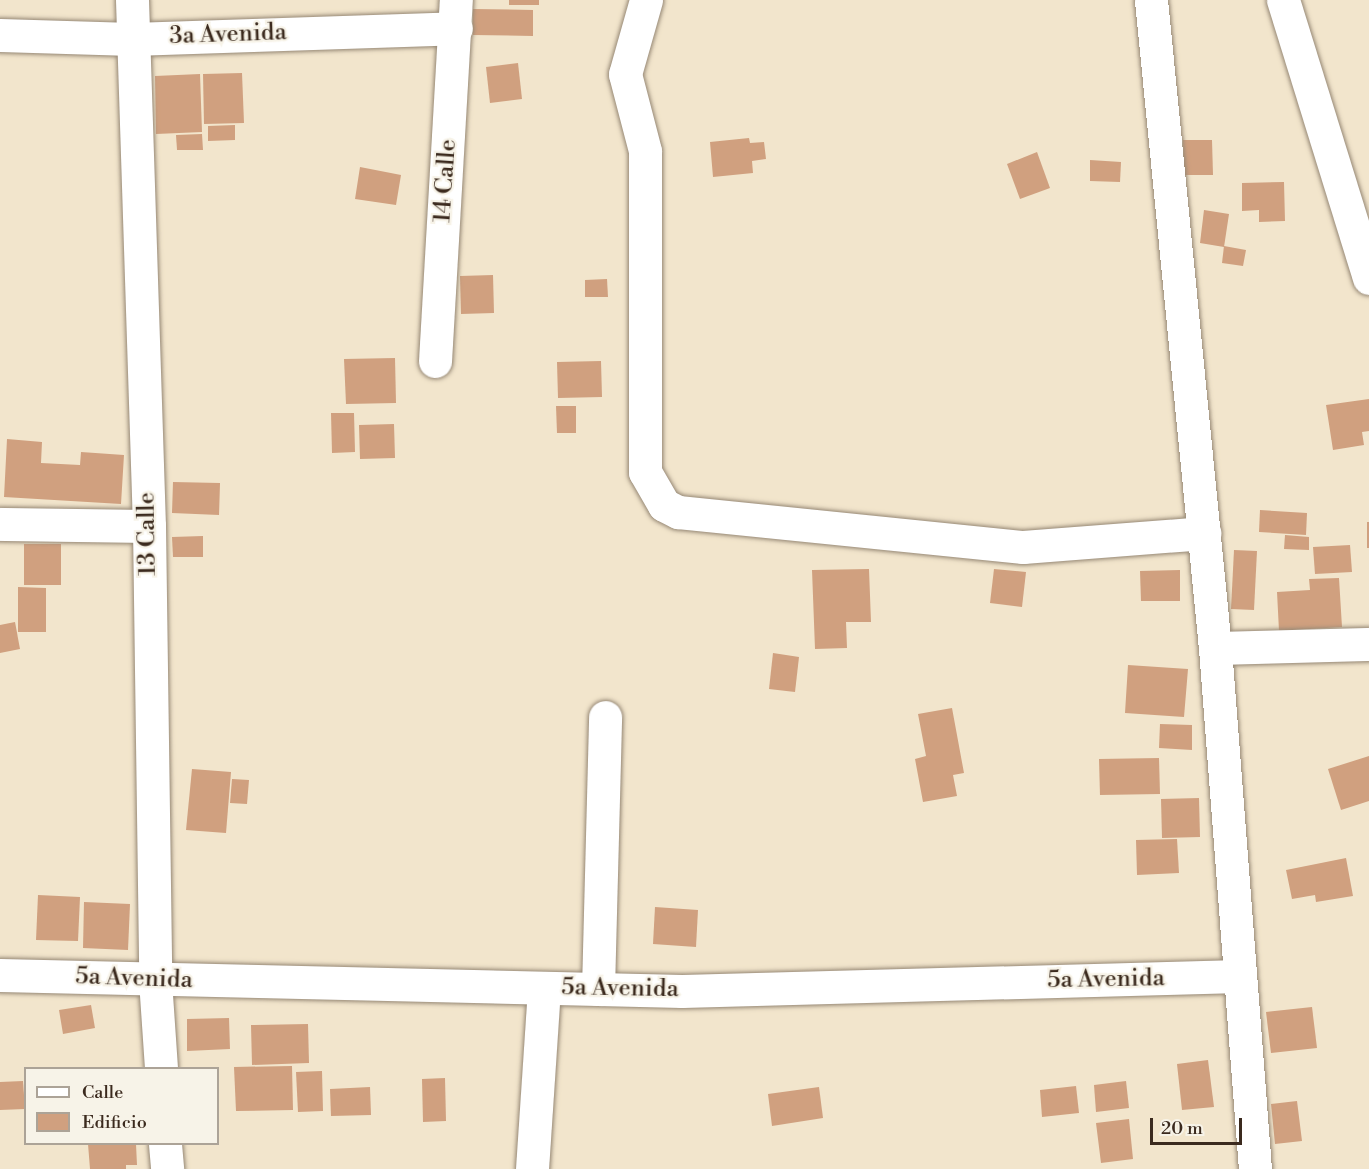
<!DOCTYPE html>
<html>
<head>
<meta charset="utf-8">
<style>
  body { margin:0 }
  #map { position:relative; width:1369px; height:1169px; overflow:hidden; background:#f2e5cc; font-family:"Libre Bodoni",serif }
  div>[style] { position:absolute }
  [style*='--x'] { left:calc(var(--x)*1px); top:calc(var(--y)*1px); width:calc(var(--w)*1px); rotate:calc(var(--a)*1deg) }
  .building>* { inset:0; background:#d0a07f }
  .roads { filter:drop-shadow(0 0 2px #968875) drop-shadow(0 0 2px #968875) }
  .street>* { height:33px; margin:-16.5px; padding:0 16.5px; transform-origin:16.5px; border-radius:16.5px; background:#fff }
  span { translate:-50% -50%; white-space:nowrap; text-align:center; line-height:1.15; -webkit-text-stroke:4.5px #f7f3e8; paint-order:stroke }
  .street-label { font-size:24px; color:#3b2a1e }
  .legend { position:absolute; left:24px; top:1067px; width:195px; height:78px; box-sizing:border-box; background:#f7f3e8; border:2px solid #aca397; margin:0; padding:8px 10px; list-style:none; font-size:18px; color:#3b2a1e }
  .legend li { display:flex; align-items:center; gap:12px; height:30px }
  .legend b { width:30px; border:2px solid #aca397 }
  .scale { position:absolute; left:1150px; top:1118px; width:92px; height:27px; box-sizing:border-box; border:3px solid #3b2a1e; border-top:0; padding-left:8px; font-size:18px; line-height:21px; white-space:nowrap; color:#3b2a1e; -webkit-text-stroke:4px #f7f3e8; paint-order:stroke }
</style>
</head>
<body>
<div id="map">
  <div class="building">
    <div style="clip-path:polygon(509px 0,539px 0,539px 5px,509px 5px)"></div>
    <div style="clip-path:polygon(473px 9px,533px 10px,533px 36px,473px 35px)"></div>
    <div style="clip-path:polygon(518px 63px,522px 99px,490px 103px,486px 67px)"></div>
    <div style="clip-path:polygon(242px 73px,244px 123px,204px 124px,203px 74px)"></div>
    <div style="clip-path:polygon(200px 74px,202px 132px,156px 134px,155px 76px)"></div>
    <div style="clip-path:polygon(235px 125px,235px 140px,208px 141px,208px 126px)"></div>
    <div style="clip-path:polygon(202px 134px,203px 150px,177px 150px,176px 135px)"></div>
    <div style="clip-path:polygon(749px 138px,750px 143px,764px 142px,766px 159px,752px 161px,753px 173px,713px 177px,710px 142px)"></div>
    <div style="clip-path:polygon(1183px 140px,1212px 140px,1213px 175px,1184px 175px)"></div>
    <div style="clip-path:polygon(1037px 152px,1050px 188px,1020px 199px,1007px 164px)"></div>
    <div style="clip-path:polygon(1090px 160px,1121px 162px,1120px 182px,1090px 181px)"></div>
    <div style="clip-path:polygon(360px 167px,401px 175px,396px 205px,355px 199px)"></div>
    <div style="clip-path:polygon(1284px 182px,1285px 221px,1259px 222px,1259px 210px,1242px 211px,1242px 183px)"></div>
    <div style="clip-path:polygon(1204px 210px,1229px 214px,1224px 247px,1200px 243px)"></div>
    <div style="clip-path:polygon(1224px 246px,1246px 250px,1243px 266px,1222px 263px)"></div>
    <div style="clip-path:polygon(493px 275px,494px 313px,461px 314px,460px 276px)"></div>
    <div style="clip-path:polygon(607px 279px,608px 297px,585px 297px,585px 280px)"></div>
    <div style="clip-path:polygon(395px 358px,396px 403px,346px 404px,344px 359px)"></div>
    <div style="clip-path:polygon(601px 361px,602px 397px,558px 398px,557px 362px)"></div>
    <div style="clip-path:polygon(1369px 399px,1369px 431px,1362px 432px,1364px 445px,1333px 450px,1326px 405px)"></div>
    <div style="clip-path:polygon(556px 406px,576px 406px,576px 433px,557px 433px)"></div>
    <div style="clip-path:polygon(331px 413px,354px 413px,355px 452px,332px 453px)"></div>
    <div style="clip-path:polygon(394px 424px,395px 458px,360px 459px,359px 425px)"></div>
    <div style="clip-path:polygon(7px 439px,42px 442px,41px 463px,80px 465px,81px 452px,124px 455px,121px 504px,4px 497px)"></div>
    <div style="clip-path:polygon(173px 482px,220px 483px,219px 515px,172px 513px)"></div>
    <div style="clip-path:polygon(1260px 510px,1307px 513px,1306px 535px,1259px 532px)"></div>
    <div style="clip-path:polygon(1367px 522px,1369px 522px,1369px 548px,1367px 548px)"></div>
    <div style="clip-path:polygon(1285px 535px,1309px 537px,1309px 550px,1284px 549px)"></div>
    <div style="clip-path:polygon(203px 536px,203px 557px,173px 557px,172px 537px)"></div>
    <div style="clip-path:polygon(24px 544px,61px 544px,61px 585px,24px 585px)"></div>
    <div style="clip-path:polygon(1350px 545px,1352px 572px,1315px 574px,1313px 547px)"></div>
    <div style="clip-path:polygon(1234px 550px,1257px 551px,1254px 610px,1231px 609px)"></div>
    <div style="clip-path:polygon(869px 569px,871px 622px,846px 622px,847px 648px,815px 649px,812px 570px)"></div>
    <div style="clip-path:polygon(994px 569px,1026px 572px,1022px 607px,990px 603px)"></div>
    <div style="clip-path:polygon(1180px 570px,1180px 601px,1141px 601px,1140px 571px)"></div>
    <div style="clip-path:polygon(1339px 578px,1342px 627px,1279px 631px,1277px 592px,1310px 590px,1309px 579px)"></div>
    <div style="clip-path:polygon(18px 587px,46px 588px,46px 632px,18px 632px)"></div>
    <div style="clip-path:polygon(15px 622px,20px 649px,0 653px,0 625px)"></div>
    <div style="clip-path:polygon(773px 653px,799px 657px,795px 692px,769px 689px)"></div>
    <div style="clip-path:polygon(1128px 665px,1188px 669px,1184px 717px,1125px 713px)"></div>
    <div style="clip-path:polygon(952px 708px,964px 773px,953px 775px,957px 796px,923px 802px,915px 759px,926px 756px,918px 714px)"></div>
    <div style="clip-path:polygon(1160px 724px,1192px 725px,1192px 750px,1159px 748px)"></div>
    <div style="clip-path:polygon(1369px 756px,1369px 801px,1341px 810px,1328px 769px)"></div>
    <div style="clip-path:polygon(1159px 758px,1160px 794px,1100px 795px,1099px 759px)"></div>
    <div style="clip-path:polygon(192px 769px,231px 772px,226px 833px,186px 830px)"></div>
    <div style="clip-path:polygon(232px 779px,249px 780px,247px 804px,230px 803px)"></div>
    <div style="clip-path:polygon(1199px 798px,1200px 837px,1162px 838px,1161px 799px)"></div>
    <div style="clip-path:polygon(1177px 839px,1179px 873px,1137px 875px,1136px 840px)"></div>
    <div style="clip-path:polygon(1346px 858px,1353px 896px,1316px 902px,1315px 895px,1292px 899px,1286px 870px)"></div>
    <div style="clip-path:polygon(38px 895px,80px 897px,78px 941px,36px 940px)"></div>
    <div style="clip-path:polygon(84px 902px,130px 904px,128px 950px,83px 948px)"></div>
    <div style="clip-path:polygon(655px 907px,698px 910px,696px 947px,653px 944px)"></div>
    <div style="clip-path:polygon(91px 1005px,95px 1028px,63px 1034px,59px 1010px)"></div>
    <div style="clip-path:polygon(1312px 1007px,1317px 1048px,1271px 1053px,1266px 1012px)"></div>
    <div style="clip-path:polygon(229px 1018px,230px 1049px,187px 1051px,187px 1019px)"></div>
    <div style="clip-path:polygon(308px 1024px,309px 1063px,252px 1065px,251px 1025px)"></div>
    <div style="clip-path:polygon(1208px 1060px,1214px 1107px,1182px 1110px,1177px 1064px)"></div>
    <div style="clip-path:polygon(292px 1066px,293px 1110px,236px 1111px,234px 1067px)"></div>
    <div style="clip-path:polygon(322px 1071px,323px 1111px,298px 1112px,296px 1072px)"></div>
    <div style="clip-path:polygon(445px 1078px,446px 1121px,423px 1122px,422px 1079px)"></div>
    <div style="clip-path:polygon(23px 1081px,25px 1109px,0 1110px,0 1082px)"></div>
    <div style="clip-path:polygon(1126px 1081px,1129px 1108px,1096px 1112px,1094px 1085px)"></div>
    <div style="clip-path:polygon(1076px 1086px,1079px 1113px,1042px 1117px,1040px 1090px)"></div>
    <div style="clip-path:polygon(370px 1087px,371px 1115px,331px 1116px,330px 1089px)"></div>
    <div style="clip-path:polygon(819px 1087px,823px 1118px,772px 1126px,768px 1094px)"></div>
    <div style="clip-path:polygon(1297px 1101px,1302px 1141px,1275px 1144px,1271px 1104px)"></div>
    <div style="clip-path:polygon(1129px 1119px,1133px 1159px,1101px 1163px,1096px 1123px)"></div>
    <div style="clip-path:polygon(88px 1144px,136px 1144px,137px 1165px,126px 1165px,126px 1169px,90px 1169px)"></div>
  </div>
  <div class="roads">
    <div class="street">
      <div style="--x:132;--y:0;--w:526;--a:88.15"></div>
      <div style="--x:149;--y:526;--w:454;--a:89.2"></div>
      <div style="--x:155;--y:980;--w:88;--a:86.1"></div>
      <div style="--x:646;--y:0;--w:77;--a:105.8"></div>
      <div style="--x:625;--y:74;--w:80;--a:75.4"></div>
      <div style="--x:645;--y:151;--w:321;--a:90"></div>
      <div style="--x:645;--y:472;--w:38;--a:60"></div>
      <div style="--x:664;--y:505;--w:16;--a:27"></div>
      <div style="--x:678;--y:512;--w:347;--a:5.8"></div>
      <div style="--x:1023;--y:547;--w:182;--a:-4.4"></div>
      <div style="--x:1151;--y:0;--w:651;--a:84.36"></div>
      <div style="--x:1215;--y:648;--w:523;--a:85.61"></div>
      <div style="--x:1283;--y:0;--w:291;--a:72.8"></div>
      <div style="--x:0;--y:35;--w:132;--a:1.7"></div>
      <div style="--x:132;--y:39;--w:324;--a:-1.9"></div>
      <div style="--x:435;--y:361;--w:362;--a:-86.7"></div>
      <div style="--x:0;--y:524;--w:149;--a:0.8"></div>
      <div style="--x:1215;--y:648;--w:154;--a:-1.5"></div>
      <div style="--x:0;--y:975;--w:682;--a:1.34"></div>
      <div style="--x:682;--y:991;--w:558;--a:-1.54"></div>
      <div style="--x:598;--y:989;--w:272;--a:-88.5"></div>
      <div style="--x:165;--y:1144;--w:25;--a:85"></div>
      <div style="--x:532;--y:1169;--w:181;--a:-86.2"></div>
    </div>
  </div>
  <div class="street-label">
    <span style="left:228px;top:35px;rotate:-2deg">3a Avenida</span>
    <span style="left:446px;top:181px;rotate:-86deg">14 Calle</span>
    <span style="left:148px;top:534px;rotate:-91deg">13 Calle</span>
    <span style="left:134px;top:979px;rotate:2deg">5a Avenida</span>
    <span style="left:1106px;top:980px;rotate:-1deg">5a Avenida</span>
    <span style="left:620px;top:989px;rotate:1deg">5a Avenida</span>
  </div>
  <ul class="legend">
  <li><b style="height:8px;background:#fff"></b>Calle</li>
  <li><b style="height:16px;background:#d0a07f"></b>Edificio</li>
  </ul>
  <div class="scale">20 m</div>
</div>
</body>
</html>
